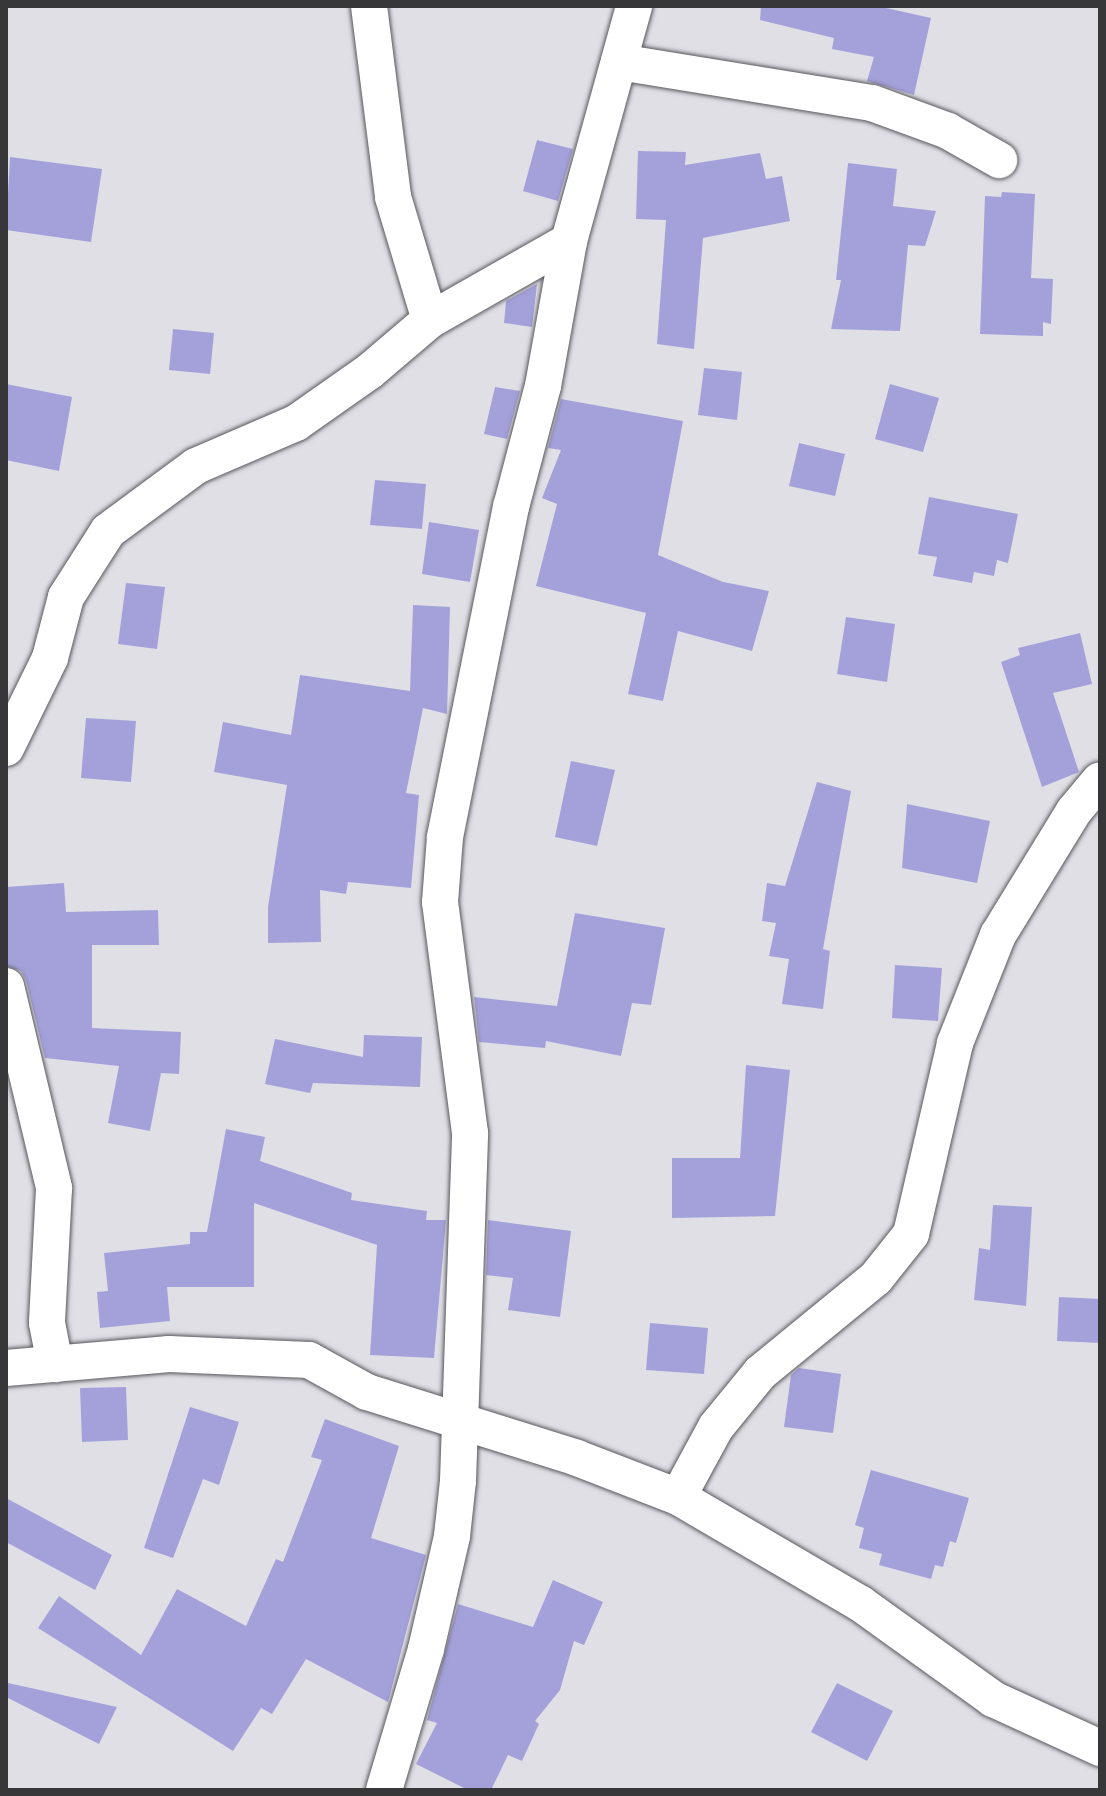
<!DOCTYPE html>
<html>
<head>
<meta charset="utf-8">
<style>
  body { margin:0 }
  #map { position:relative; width:1106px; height:1796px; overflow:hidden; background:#e0dfe6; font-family:Lora,serif }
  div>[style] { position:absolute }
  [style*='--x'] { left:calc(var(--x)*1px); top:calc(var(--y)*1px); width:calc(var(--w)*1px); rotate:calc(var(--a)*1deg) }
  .building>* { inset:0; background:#a4a1da }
  .roads { filter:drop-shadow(0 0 2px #58575d) drop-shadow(0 0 2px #58575d) }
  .street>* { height:36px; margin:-18px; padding:0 18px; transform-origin:18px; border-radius:18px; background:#fff }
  span { translate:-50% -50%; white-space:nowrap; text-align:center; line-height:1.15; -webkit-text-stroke:6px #ededf3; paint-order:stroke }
  .frame { position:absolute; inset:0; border:8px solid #373739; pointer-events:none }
</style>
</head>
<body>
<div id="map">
  <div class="building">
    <div style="clip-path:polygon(761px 6px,877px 6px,931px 18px,914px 95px,867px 81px,874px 57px,832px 49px,834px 38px,760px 20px)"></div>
    <div style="clip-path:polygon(537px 140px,573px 149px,558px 201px,523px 191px)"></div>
    <div style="clip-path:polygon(638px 151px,686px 152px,685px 165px,760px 153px,766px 179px,782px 176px,790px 221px,703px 238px,694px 349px,657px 344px,666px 220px,636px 219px)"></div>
    <div style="clip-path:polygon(10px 157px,102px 169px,91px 242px,6px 230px)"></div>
    <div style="clip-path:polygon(848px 163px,897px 169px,893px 206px,936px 211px,925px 246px,908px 245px,900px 331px,831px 329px,841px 280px,836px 280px)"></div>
    <div style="clip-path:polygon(1002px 192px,1035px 194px,1031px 278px,1053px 279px,1051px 324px,1043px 322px,1043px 336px,980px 334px,985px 196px,1001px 197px)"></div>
    <div style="clip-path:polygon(537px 284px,532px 327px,504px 323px,506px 301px)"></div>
    <div style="clip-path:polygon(173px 329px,214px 333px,210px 374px,169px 370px)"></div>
    <div style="clip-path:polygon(704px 368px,742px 372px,737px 420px,698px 415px)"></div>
    <div style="clip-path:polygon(6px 384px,72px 397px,59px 471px,6px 460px)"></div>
    <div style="clip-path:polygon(890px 384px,939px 398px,923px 452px,875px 439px)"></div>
    <div style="clip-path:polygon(495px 387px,520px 391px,507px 439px,484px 434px)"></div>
    <div style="clip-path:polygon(561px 399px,683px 421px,658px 555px,723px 582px,769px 591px,752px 651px,678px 631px,663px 701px,628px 694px,646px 613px,536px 586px,557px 504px,542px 498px,561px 450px,548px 448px)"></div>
    <div style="clip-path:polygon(799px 443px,845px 454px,835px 496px,789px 486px)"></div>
    <div style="clip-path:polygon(375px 480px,426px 484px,422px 529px,370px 525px)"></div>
    <div style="clip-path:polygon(929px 497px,1018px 514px,1008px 563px,997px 560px,994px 576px,974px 572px,972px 583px,933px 576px,937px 557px,918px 554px)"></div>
    <div style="clip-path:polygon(429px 522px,479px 530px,470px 582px,422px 574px)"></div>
    <div style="clip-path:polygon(126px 583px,165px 587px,157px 649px,118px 644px)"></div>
    <div style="clip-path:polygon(413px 605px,450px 607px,447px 714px,423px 708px,406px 793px,419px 795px,411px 888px,348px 882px,346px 894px,320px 890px,321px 942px,268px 943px,268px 907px,287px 785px,214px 772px,223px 722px,291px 735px,300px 675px,410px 691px)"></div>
    <div style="clip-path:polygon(846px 617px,895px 624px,887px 682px,837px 674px)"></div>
    <div style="clip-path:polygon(1080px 633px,1092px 684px,1053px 693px,1079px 772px,1042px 787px,1001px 662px,1020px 655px,1018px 648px)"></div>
    <div style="clip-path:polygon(86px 718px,136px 721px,131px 782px,81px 778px)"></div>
    <div style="clip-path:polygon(571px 761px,615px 770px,597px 846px,555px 837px)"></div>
    <div style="clip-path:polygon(817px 782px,851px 791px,823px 949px,830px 951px,823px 1009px,782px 1004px,789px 959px,769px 956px,776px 923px,762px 921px,767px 883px,785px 886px)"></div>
    <div style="clip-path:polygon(907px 804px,990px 821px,977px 883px,902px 868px)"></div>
    <div style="clip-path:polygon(64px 883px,66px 912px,158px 910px,159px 945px,92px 945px,92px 1028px,181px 1032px,179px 1074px,161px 1073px,150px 1131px,108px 1123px,119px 1066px,45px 1058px,26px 980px,21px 971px,6px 966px,6px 887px)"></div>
    <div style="clip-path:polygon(575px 913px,665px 928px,651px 1005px,632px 1003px,621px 1056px,546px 1041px,545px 1048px,479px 1042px,474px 997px,557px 1006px)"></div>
    <div style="clip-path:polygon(895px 965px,942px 968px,938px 1021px,892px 1018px)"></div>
    <div style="clip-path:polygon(364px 1035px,422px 1037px,420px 1087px,313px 1083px,310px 1093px,265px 1084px,275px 1039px,363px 1057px)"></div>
    <div style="clip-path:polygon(746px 1065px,790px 1070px,775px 1216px,672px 1218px,672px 1158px,740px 1158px)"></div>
    <div style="clip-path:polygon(226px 1129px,265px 1137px,260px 1161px,352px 1193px,351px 1200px,427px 1211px,426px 1220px,446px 1220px,434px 1358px,370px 1355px,377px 1245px,254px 1203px,254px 1287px,167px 1287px,170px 1321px,100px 1328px,97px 1292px,108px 1291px,104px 1253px,190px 1244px,190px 1232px,207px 1232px)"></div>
    <div style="clip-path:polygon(993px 1205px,1032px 1207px,1026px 1306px,974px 1300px,979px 1248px,990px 1250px)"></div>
    <div style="clip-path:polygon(488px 1220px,571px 1231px,560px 1317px,508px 1310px,513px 1278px,486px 1275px)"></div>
    <div style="clip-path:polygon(1059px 1297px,1100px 1299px,1100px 1343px,1057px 1341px)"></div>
    <div style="clip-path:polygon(650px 1323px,708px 1328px,704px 1374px,646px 1370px)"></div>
    <div style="clip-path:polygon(799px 1368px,841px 1374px,833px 1433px,784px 1427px,791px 1375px)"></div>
    <div style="clip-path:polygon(126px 1387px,128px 1440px,82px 1442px,80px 1388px)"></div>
    <div style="clip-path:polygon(190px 1407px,239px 1422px,219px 1485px,203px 1479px,173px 1558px,144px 1548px)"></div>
    <div style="clip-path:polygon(325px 1419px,399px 1446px,371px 1538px,426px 1555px,388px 1702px,306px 1659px,272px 1714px,261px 1708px,233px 1751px,38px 1628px,59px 1596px,141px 1655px,177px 1589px,246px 1626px,276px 1559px,283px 1562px,322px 1460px,311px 1457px)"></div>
    <div style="clip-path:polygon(871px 1470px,969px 1498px,956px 1543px,950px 1541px,943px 1567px,935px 1565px,931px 1579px,879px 1565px,882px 1554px,859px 1548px,864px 1528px,855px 1525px)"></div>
    <div style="clip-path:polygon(6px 1498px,112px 1555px,95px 1590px,6px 1542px)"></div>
    <div style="clip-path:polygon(553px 1580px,603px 1602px,584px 1645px,574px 1641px,560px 1690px,535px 1721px,539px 1724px,522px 1761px,508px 1755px,491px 1790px,468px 1790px,416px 1764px,437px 1723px,427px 1720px,458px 1604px,533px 1627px)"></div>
    <div style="clip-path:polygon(8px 1683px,117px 1707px,99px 1744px,6px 1697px)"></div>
    <div style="clip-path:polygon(837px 1683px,893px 1711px,867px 1761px,811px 1732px)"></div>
  </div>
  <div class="roads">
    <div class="street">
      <div style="--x:369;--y:6;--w:193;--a:82.8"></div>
      <div style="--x:393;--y:197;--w:128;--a:73.3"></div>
      <div style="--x:619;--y:62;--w:256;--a:9.2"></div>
      <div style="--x:872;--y:103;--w:81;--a:20.2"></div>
      <div style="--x:948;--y:131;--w:59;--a:29.6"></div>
      <div style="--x:6;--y:748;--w:100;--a:-63.9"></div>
      <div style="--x:50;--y:658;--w:63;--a:-75.3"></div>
      <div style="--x:66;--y:597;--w:78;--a:-57.5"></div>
      <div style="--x:108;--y:531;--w:109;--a:-36.5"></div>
      <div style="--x:196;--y:466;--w:109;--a:-23.3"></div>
      <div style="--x:296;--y:423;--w:90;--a:-35.1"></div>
      <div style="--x:370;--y:371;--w:79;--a:-40.4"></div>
      <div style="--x:430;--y:320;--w:160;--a:-29.6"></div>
      <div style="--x:6;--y:986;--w:208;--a:76.6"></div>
      <div style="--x:54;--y:1188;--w:135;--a:93"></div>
      <div style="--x:47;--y:1323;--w:42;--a:79"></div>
      <div style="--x:6;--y:1368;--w:164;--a:-4.9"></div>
      <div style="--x:169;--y:1354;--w:140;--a:2.5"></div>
      <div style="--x:309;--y:1360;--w:66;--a:28.9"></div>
      <div style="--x:367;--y:1392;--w:220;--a:17.4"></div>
      <div style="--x:577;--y:1458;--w:108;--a:21.1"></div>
      <div style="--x:678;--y:1497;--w:212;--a:30.3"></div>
      <div style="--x:861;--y:1604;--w:163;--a:35.7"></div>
      <div style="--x:993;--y:1699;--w:118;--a:24.6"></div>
      <div style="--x:678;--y:1497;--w:80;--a:-61.5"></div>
      <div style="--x:716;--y:1427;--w:70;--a:-50.8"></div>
      <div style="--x:760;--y:1373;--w:150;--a:-39.3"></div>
      <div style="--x:876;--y:1278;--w:56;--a:-51.5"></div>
      <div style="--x:911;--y:1234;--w:196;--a:-77"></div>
      <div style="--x:955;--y:1043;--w:116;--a:-68.3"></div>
      <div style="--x:998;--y:935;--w:145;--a:-58.5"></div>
      <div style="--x:1074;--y:811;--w:40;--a:-50"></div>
      <div style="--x:384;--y:1790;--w:147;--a:-73.4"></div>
      <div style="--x:426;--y:1649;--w:116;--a:-77"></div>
      <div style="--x:452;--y:1536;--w:55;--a:-83.8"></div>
      <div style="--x:458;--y:1481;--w:348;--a:-88"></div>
      <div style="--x:470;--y:1133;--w:233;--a:-97.4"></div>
      <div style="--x:440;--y:902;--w:65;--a:-85.6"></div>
      <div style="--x:445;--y:837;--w:337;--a:-78.7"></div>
      <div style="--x:511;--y:507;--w:125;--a:-75.2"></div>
      <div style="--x:543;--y:386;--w:147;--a:-79.8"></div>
      <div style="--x:569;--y:241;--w:244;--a:-74.5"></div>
    </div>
  </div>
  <div class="frame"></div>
</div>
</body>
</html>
